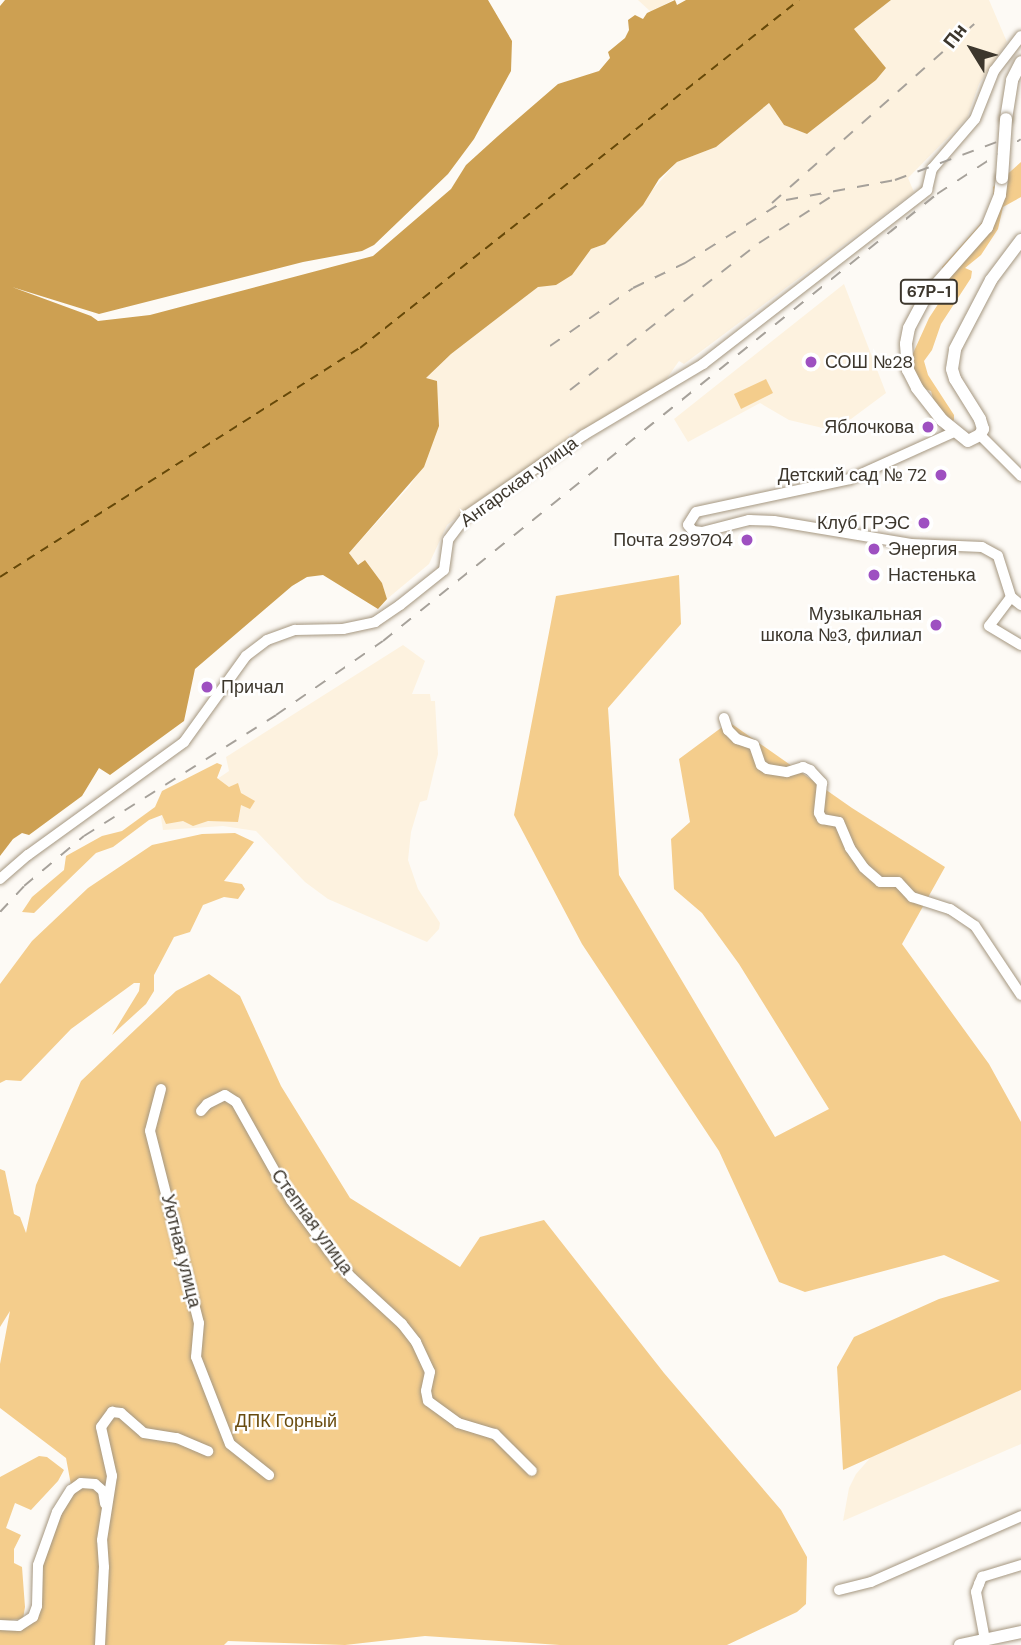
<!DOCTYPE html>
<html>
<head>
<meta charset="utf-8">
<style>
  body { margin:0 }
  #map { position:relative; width:1021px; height:1645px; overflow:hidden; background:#fdfaf5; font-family:"DM Sans",sans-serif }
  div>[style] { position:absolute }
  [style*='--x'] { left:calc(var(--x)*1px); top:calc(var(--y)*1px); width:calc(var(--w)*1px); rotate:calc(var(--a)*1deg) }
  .built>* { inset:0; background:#fdf2df }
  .green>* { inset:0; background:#f4cd8c }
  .water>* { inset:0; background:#cda052 }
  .ferry>* { height:2px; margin-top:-1px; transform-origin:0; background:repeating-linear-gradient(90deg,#664808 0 9px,transparent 0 16px) }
  .roads { filter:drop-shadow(0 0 2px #a59781) drop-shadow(0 0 2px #a59781) }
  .minor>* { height:10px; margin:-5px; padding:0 5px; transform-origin:5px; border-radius:5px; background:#fff }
  .major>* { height:12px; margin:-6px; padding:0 6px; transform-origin:6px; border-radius:6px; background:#fff }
  .rail>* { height:2px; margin-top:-1px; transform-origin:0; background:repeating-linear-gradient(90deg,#a6a19a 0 12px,transparent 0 24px) }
  .bridges { filter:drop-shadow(0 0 2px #a59781) drop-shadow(0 0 2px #a59781) }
  .major-bridge>* { height:12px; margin:-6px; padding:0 6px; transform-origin:6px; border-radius:6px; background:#fff }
  .dots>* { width:19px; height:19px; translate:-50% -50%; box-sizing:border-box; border:4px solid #fff; border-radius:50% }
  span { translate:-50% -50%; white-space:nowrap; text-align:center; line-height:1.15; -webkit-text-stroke:5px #fff; paint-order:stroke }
  .shield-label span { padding:2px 5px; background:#fff; border:2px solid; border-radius:5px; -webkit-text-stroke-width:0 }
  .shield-label { font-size:16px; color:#3d372d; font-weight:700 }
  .poi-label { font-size:18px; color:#3d372d }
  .left { translate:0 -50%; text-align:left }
  .right { translate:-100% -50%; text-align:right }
  .street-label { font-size:18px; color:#3d372d }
  .park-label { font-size:18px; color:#6a4c0f }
  .north { position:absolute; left:937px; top:14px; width:70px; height:70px; -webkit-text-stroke:5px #fff; paint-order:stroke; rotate:308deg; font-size:19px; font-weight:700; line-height:28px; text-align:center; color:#3d372d }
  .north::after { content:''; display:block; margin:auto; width:24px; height:32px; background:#3d372d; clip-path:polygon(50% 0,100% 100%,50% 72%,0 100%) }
</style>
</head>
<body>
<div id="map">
  <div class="built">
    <div style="clip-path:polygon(638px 0,673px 0,651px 12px)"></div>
    <div style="clip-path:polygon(891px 0,989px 0,1007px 42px,979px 84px,967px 118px,908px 178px,914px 192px,684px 364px,679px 361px,665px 381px,578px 433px,575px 430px,568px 435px,571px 439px,523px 474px,467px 510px,447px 525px,429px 564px,387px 599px,382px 583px,365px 560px,358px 565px,349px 553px,409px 487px,420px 470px,426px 378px,451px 354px,539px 286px,556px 285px,591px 249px,605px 244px,677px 162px,716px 147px,769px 103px,784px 125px,807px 134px,876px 80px,886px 68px,854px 29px)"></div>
    <div style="clip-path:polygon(844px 284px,886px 393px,851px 419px,827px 429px,789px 420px,760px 403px,688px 442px,674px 419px)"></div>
    <div style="clip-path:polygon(403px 645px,425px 661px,412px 694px,430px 694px,431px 701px,435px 701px,438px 754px,427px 800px,420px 802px,411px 832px,408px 860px,418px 889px,440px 923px,439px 929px,427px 942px,328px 899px,305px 882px,256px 831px,223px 826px,163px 830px,161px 817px,229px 771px,226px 757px)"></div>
    <div style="clip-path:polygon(1021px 1390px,1021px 1444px,843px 1521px,849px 1488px,856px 1474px,871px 1457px)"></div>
  </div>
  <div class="green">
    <div style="clip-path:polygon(1021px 162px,1021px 197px,1003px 207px,998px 229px,981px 255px,965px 268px,972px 271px,971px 278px,941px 324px,932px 350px,924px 361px,928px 375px,954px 415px,954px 420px,949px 423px,936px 409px,931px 391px,916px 386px,910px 360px,929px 318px,948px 289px,942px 282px,942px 267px,984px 220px,994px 202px,993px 187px)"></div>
    <div style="clip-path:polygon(766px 379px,773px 393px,741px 409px,734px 394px)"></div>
    <div style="clip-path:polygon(679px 575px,681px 624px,608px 708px,619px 875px,775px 1137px,829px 1109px,739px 964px,702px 913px,674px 889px,671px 839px,690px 822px,679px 759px,729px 722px,852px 808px,945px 867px,902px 944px,989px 1064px,1021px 1122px,1021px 1390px,843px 1470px,837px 1367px,854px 1337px,939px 1299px,1000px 1281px,944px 1255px,805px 1292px,779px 1282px,719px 1151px,582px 944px,514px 815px,556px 596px)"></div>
    <div style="clip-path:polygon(217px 763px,222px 765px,217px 778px,229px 787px,238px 783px,241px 793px,255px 801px,250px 809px,241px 805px,238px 822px,208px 821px,193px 826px,183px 821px,166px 824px,162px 815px,149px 820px,113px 847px,96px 853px,34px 913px,22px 912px,32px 897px,64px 870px,66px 856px,102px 836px,122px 831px,155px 807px,162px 791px)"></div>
    <div style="clip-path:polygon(235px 833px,254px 842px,224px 881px,242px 884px,245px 889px,238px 899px,224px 897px,203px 905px,190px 932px,174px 937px,154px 975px,154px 991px,146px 1004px,112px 1035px,139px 991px,140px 983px,134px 983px,71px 1029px,21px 1081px,6px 1080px,0 1083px,0 984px,32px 941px,88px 888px,152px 845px,202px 834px)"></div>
    <div style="clip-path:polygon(209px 974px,240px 996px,281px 1086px,350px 1198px,460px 1267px,480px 1237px,544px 1220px,664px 1373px,781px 1510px,807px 1557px,806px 1604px,797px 1612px,727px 1645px,560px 1645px,425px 1636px,345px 1645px,228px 1641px,224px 1645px,0 1645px,0 1477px,39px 1456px,47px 1457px,64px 1470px,58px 1481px,31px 1510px,15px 1503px,6px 1528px,21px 1535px,14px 1549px,14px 1563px,22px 1567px,25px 1607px,23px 1619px,10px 1620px,18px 1622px,31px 1617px,37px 1563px,71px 1485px,66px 1458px,0 1408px,0 1364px,10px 1311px,0 1327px,0 1169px,5px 1171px,14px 1214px,20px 1217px,26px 1233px,36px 1185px,81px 1081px,176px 991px)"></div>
  </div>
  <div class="water">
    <div style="clip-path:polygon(5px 0,488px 0,512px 41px,511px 71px,474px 139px,448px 174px,374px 245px,362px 251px,303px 262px,99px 314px,12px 287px,91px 316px,98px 321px,150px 315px,373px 256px,451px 189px,466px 165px,498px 136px,558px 84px,599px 71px,610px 58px,608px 52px,625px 38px,629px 30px,628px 20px,635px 15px,643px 19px,647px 13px,675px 0,677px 5px,686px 0,891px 0,854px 29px,886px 68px,876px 80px,807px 134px,784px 125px,769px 103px,716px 147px,677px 162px,659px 179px,643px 205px,605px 244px,591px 249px,572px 275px,556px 285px,538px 287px,451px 354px,426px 378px,437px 381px,439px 426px,424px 467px,349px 553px,358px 565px,365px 560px,382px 583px,387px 599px,378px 609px,323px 575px,307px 577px,292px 586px,195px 669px,184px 721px,110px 775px,99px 768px,82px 796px,29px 835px,22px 833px,13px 839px,0 856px,0 6px)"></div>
  </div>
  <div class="ferry">
    <div style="--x:0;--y:577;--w:427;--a:-32.5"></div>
    <div style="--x:360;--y:348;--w:560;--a:-38.4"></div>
  </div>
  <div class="roads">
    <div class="minor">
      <div style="--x:954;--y:432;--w:114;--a:155.7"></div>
      <div style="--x:850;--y:479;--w:157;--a:167.9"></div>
      <div style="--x:696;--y:512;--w:15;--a:122"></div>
      <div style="--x:688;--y:525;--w:8;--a:50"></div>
      <div style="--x:693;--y:531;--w:9;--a:6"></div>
      <div style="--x:702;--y:532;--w:49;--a:-14.3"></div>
      <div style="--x:749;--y:520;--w:25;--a:2"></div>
      <div style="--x:774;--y:521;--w:139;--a:9.5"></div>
      <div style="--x:911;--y:544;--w:71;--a:2.4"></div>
      <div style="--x:982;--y:547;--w:18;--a:29"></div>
      <div style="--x:998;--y:556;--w:43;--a:72.4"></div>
      <div style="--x:1011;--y:597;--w:13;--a:39"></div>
      <div style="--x:980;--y:435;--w:58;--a:45"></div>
      <div style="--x:1011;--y:597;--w:36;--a:127"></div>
      <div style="--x:989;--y:626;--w:37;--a:31"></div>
      <div style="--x:724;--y:718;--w:13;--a:72"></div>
      <div style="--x:728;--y:730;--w:13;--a:45"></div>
      <div style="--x:737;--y:739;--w:18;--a:19"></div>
      <div style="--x:754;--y:745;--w:21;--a:71"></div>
      <div style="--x:761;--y:765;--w:7;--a:34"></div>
      <div style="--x:767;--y:769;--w:20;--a:9"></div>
      <div style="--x:787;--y:772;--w:17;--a:-17"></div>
      <div style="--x:803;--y:767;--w:8;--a:23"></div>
      <div style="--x:810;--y:770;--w:18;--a:47"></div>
      <div style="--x:822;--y:783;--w:30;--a:96"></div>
      <div style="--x:819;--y:813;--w:7;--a:63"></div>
      <div style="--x:822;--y:819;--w:17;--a:10"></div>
      <div style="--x:839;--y:822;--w:28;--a:67"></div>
      <div style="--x:850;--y:848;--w:24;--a:55"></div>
      <div style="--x:864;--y:868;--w:21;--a:41"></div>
      <div style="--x:880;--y:882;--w:18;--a:0"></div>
      <div style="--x:898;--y:882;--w:21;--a:47"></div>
      <div style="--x:912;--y:897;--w:40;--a:18"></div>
      <div style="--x:950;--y:909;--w:30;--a:34"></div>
      <div style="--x:975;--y:926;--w:83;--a:56.3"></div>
      <div style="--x:0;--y:879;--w:37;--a:-41"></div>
      <div style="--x:28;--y:855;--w:193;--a:-35.9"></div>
      <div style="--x:184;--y:742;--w:106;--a:-54.2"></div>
      <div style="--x:246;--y:656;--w:26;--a:-37"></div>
      <div style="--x:267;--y:640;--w:30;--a:-20"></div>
      <div style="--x:295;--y:630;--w:48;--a:-1.2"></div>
      <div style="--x:343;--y:629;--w:33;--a:-12"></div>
      <div style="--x:375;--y:622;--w:30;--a:-34"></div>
      <div style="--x:400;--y:605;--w:56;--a:-38.5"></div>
      <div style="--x:444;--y:570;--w:30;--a:-82"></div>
      <div style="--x:448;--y:540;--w:30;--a:-53"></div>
      <div style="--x:466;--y:516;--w:143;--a:-34.5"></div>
      <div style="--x:584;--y:435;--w:139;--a:-30.8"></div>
      <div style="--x:703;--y:364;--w:284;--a:-37.8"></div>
      <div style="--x:927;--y:190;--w:22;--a:-77"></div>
      <div style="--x:932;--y:169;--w:66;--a:-49.3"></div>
      <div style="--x:975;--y:119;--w:52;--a:-68.4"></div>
      <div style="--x:994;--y:71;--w:44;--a:-52.4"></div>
      <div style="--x:161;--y:1089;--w:43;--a:104.7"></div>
      <div style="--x:150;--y:1131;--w:198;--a:75.7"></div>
      <div style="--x:199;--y:1323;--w:34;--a:95"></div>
      <div style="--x:196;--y:1357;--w:93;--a:68.7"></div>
      <div style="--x:230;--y:1444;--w:50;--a:38.5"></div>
      <div style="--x:201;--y:1111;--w:9;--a:-49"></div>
      <div style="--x:207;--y:1104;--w:20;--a:-27"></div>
      <div style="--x:225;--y:1095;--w:13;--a:32"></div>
      <div style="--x:236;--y:1102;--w:112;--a:60.7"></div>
      <div style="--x:291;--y:1200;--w:64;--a:53.3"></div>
      <div style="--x:329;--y:1251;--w:35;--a:50"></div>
      <div style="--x:352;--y:1278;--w:68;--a:42.6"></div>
      <div style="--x:402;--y:1324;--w:23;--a:52"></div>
      <div style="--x:416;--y:1342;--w:33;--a:65"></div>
      <div style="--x:430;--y:1372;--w:19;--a:102"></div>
      <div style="--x:426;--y:1391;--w:10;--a:79"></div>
      <div style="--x:428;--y:1401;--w:37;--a:36"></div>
      <div style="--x:458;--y:1423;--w:39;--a:17"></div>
      <div style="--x:495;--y:1434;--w:52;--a:45"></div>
      <div style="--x:839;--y:1590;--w:33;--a:-14"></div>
      <div style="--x:871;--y:1582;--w:164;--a:-23.7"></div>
      <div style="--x:0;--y:1625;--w:19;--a:3"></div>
      <div style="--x:19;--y:1626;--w:17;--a:-33"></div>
      <div style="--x:33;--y:1617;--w:12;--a:-70"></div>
      <div style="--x:37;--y:1606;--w:41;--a:-88.6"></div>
      <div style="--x:38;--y:1565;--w:56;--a:-70.3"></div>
      <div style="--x:57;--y:1512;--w:26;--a:-58"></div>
      <div style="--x:71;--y:1490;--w:12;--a:-35"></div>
      <div style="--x:81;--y:1483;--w:14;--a:4"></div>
      <div style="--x:95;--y:1484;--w:11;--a:41"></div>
      <div style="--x:103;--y:1491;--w:13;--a:81"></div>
      <div style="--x:985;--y:1640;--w:49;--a:-100.6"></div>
      <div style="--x:976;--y:1592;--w:9;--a:-69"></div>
      <div style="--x:979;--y:1584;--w:8;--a:-67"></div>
      <div style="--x:982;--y:1577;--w:41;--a:-17.1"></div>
      <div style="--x:100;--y:1645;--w:78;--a:-87.1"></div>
      <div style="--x:104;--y:1567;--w:27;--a:-94"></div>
      <div style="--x:102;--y:1540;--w:65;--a:-81.1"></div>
      <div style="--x:112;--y:1476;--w:50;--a:-102.7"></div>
      <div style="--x:101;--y:1427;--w:19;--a:-54"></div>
      <div style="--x:112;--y:1412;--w:9;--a:6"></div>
      <div style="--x:121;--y:1413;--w:30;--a:41"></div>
      <div style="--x:144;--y:1433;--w:33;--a:9"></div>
      <div style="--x:177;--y:1438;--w:34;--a:23"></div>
    </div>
    <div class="major">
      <div style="--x:1006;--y:119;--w:39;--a:-81"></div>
      <div style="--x:1012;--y:80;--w:20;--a:-63"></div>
      <div style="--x:1002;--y:178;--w:17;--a:97"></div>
      <div style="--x:1000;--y:195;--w:35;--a:112"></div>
      <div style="--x:987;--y:227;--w:92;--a:131.5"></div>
      <div style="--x:926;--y:296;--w:36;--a:118"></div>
      <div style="--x:909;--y:328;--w:16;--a:101"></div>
      <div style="--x:906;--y:344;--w:26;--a:86"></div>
      <div style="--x:908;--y:370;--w:20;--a:63"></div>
      <div style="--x:917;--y:388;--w:41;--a:52"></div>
      <div style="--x:942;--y:420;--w:33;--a:39"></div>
      <div style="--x:968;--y:441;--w:13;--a:-27"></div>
      <div style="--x:980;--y:435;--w:7;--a:-63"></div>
      <div style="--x:983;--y:429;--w:10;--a:-107"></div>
      <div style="--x:980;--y:419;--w:47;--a:-122"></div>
      <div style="--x:955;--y:379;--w:10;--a:-107"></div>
      <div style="--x:952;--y:369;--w:20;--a:-81"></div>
      <div style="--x:955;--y:349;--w:78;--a:-62.4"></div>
      <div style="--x:991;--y:280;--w:50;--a:-53.1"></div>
      <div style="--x:960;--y:1645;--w:62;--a:-12"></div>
    </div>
  </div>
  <div class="rail">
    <div style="--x:772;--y:203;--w:270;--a:-41.5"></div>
    <div style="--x:550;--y:346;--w:101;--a:-34.9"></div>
    <div style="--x:633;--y:288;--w:58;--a:-25.7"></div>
    <div style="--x:685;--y:263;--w:119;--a:-32"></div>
    <div style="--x:786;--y:200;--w:111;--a:-10.4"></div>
    <div style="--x:895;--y:180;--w:114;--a:-20.5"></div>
    <div style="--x:570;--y:390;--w:239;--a:-37.9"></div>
    <div style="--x:759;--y:243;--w:87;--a:-32.8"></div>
    <div style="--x:0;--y:912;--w:35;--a:-47"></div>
    <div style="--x:24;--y:886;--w:78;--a:-39.8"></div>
    <div style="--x:84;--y:836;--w:227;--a:-32.2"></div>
    <div style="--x:276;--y:715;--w:130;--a:-34.7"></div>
    <div style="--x:383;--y:641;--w:712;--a:-38.9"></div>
    <div style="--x:937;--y:194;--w:100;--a:-33.2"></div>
  </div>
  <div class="bridges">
    <div class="major-bridge">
      <div style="--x:1002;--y:178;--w:59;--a:-86.1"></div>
    </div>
  </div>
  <div class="dots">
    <div style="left:811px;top:362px;background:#9e50c1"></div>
    <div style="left:928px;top:427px;background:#9e50c1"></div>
    <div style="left:941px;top:475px;background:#9e50c1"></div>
    <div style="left:924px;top:523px;background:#9e50c1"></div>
    <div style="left:747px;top:540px;background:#9e50c1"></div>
    <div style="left:874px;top:549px;background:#9e50c1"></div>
    <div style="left:874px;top:575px;background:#9e50c1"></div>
    <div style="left:936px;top:625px;background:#9e50c1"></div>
    <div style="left:207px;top:687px;background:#9e50c1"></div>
  </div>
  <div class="shield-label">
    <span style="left:929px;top:292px">67Р-1</span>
  </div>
  <div class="poi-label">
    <span class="left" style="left:825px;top:362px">СОШ №28</span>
    <span class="right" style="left:914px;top:427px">Яблочкова</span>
    <span class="right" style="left:927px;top:475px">Детский сад № 72</span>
    <span class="right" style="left:910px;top:523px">Клуб ГРЭС</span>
    <span class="right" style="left:733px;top:540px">Почта 299704</span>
    <span class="left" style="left:888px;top:549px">Энергия</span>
    <span class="left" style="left:888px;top:575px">Настенька</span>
    <span class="right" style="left:922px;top:625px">Музыкальная<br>школа №3, филиал</span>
    <span class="left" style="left:221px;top:687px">Причал</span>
  </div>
  <div class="street-label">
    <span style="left:519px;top:482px;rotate:-36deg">Ангарская улица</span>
    <span style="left:312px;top:1222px;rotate:54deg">Степная улица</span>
    <span style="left:181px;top:1251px;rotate:76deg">Уютная улица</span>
  </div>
  <div class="park-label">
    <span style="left:286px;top:1421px">ДПК Горный</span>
  </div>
  <div class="north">Пн</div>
</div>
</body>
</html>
